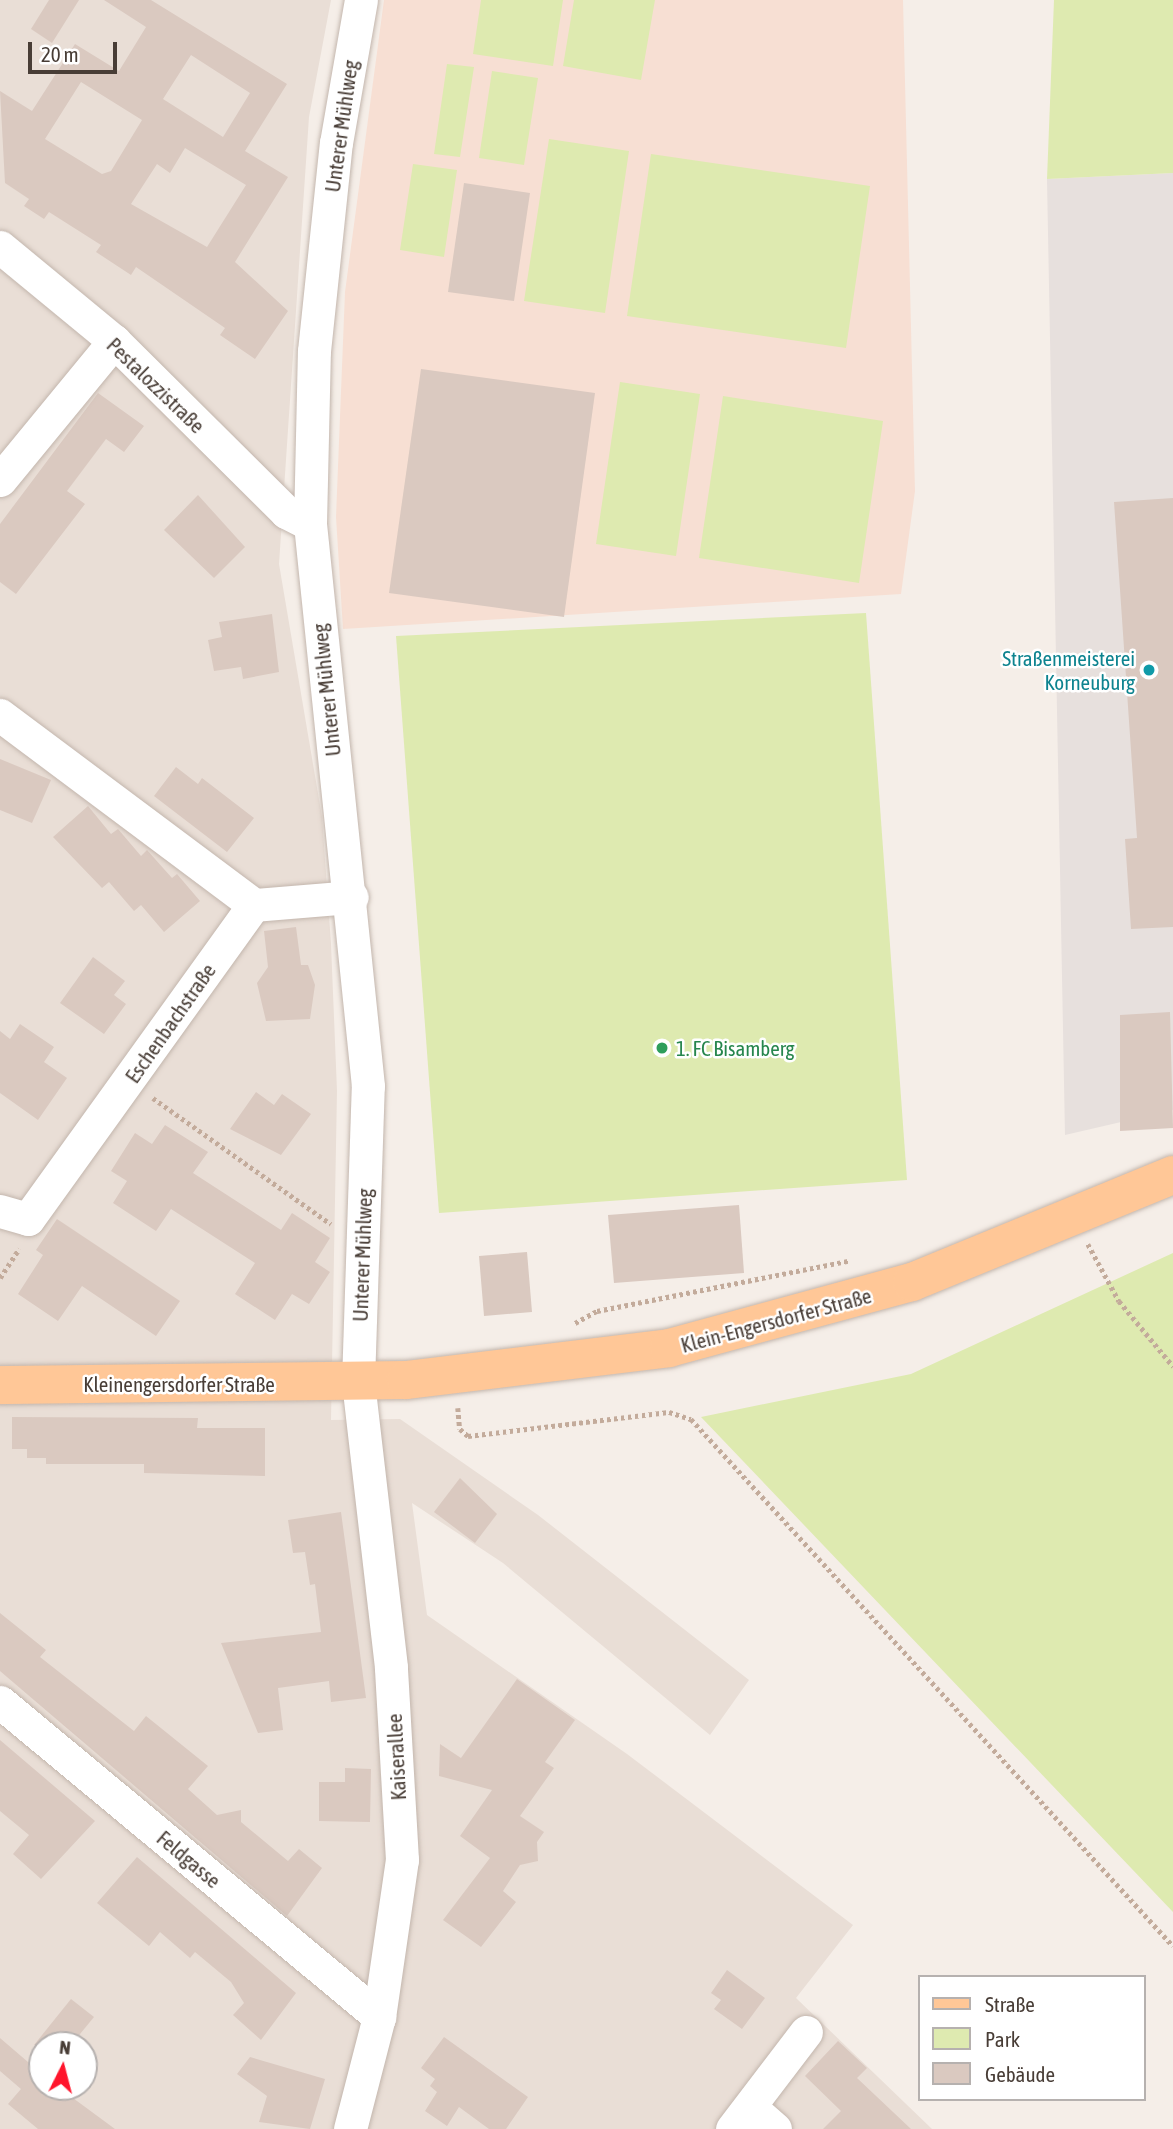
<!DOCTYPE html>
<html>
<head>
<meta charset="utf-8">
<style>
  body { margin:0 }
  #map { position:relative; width:1173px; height:2129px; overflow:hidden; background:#f5eee8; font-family:"Asap Condensed",sans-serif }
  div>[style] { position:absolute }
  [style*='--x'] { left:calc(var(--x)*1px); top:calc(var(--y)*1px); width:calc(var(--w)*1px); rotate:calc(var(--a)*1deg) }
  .residential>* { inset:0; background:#e9ded6 }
  .commercial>* { inset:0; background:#f7dfd3 }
  .industrial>* { inset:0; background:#e7e0dd }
  .green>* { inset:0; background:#deeab0 }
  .building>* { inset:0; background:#dac9c0 }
  .path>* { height:4.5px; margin-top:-2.25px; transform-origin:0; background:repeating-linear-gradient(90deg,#c3ab9b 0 3.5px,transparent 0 7px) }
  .roads { filter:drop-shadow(0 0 2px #c3b6ad) drop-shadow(0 0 2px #c3b6ad) }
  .minor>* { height:33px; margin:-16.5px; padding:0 16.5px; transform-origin:16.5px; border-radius:16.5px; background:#fff }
  .major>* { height:38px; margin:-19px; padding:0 19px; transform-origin:19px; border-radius:19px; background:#ffc797 }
  .dots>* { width:19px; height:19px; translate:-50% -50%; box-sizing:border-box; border:4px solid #fff; border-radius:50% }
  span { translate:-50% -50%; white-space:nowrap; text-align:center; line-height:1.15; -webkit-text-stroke:5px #fff; paint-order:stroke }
  .street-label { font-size:21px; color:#483d36 }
  .culture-label { font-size:21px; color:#0d838f }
  .right { translate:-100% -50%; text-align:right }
  .leisure-label { font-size:21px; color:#27864d }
  .left { translate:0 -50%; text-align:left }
  .legend { position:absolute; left:918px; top:1975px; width:228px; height:126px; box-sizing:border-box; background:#fff; border:2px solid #b6b1af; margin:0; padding:9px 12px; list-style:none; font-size:21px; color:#483d36 }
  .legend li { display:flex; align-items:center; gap:14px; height:35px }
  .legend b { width:35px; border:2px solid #b6b1af }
  .north { position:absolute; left:28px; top:2031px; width:70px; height:70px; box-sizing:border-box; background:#fff; border:2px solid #b6b1af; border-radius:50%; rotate:6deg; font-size:19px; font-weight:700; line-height:28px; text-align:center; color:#483d36 }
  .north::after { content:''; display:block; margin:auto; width:24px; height:32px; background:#ff152c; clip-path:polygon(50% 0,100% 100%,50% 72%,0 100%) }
  .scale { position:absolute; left:28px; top:42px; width:89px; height:32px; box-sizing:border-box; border:4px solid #483d36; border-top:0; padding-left:9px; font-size:21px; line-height:24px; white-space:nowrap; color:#483d36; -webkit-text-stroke:5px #fff; paint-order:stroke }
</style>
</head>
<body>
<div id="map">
  <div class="residential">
    <div style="clip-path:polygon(evenodd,0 0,331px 0,309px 117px,279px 564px,322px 817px,331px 944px,337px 1091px,331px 1420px,400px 1419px,538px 1515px,749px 1680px,710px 1735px,503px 1563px,412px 1503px,427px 1615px,627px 1754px,853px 1925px,796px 1998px,932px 2129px,0 2129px,0 0,42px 2045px,84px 2045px,84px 2087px,42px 2087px,42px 2045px)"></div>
  </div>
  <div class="commercial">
    <div style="clip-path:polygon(384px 0,903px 0,915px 491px,901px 594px,343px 629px,336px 517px,345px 292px)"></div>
  </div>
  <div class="industrial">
    <div style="clip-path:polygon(1173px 173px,1173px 1110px,1065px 1135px,1047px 179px)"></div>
  </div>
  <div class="green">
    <div style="clip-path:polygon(481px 0,563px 0,553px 66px,473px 54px)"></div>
    <div style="clip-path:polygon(574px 0,655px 0,641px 80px,563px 66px)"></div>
    <div style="clip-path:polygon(1054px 0,1173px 0,1173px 173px,1047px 179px)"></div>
    <div style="clip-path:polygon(447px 64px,474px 67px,460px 157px,434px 154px)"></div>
    <div style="clip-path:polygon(492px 71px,538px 78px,524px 165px,479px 158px)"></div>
    <div style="clip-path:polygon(549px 139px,629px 151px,605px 313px,524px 301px)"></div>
    <div style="clip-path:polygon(651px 154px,870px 186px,846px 348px,627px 316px)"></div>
    <div style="clip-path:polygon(413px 164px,457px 170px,444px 257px,400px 250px)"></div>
    <div style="clip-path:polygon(620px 382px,700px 394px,676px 556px,596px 544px)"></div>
    <div style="clip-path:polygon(723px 396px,883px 421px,859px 583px,699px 558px)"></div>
    <div style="clip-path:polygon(866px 613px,907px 1180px,439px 1213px,396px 636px)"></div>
    <div style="clip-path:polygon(1173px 1253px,1173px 1912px,701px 1417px,911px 1374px)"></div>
  </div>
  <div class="building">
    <div style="clip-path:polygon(49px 0,79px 0,52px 43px,31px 29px)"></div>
    <div style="clip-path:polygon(evenodd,104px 0,151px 0,287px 84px,245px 151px,288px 177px,235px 262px,288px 311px,255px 359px,220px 335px,225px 328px,136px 267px,131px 275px,96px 252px,101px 245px,49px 212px,44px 219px,24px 206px,29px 199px,5px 183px,0 91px,32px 111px,75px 44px,119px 71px,146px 27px,104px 0,191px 55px,250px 93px,223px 137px,163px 99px,191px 55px,104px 0,81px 82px,142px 120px,111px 171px,102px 174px,45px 139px,81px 82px,104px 0,185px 148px,246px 185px,207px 247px,131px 204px,157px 164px,170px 173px,185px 148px)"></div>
    <div style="clip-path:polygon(464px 183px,530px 193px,514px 301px,448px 292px)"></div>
    <div style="clip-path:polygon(421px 369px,595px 393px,564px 617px,389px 593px)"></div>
    <div style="clip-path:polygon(98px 393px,144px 426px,124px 452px,106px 439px,67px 491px,85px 504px,16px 594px,0 582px,0 524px)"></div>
    <div style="clip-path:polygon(198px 495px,245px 547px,214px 578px,164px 530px)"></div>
    <div style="clip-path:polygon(1173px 498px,1173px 927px,1131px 929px,1125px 839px,1137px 838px,1114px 502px)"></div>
    <div style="clip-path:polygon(272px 614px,279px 672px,243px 679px,241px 667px,214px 671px,208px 640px,222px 637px,219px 622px)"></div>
    <div style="clip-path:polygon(0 759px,51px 780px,32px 823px,0 810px)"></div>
    <div style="clip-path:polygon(176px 767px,198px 784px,202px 778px,254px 818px,227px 852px,154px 796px)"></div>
    <div style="clip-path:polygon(88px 806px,111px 834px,118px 829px,141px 856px,147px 850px,172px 878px,177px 874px,200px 901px,164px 932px,141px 905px,134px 911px,109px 882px,102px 888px,53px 837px)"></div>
    <div style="clip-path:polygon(296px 927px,301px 965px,308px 965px,315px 985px,310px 1019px,266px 1021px,257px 983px,268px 967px,264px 931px)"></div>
    <div style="clip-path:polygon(93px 957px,125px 981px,114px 995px,126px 1004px,104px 1034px,60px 1003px)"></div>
    <div style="clip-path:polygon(1170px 1012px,1173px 1128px,1120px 1131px,1120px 1015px)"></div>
    <div style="clip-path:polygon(20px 1024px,54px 1047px,44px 1062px,67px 1078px,38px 1120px,0 1093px,0 1031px,10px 1039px)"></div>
    <div style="clip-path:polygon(256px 1092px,274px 1105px,282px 1094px,311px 1114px,281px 1155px,230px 1129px)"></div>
    <div style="clip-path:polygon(165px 1125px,208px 1152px,193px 1173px,281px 1230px,292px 1213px,330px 1238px,315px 1262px,330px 1272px,309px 1304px,292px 1294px,275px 1320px,235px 1294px,255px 1263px,171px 1209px,156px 1231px,113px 1203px,127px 1181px,111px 1171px,135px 1133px,152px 1144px)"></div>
    <div style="clip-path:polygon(739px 1205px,744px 1273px,614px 1283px,608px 1215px)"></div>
    <div style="clip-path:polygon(57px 1219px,180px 1301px,156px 1336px,82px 1286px,58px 1321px,18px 1294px,43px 1255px,36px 1250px)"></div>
    <div style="clip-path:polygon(527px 1252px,532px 1312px,484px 1316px,479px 1256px)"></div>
    <div style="clip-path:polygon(12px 1417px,198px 1418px,197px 1428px,265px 1428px,265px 1476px,144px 1473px,144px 1464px,46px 1464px,46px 1458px,27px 1458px,27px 1449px,12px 1449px)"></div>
    <div style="clip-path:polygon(460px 1478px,497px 1514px,475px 1543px,434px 1512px)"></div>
    <div style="clip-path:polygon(341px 1512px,366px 1698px,331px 1702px,329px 1681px,278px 1688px,283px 1730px,258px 1733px,221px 1643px,321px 1632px,315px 1584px,310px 1585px,305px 1552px,293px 1553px,288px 1520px)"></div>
    <div style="clip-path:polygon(0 1613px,46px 1650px,40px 1657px,134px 1731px,146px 1716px,208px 1766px,188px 1789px,217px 1815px,241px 1810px,241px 1822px,288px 1861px,299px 1849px,322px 1868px,287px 1916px,0 1671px)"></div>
    <div style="clip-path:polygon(517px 1679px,575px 1720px,545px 1762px,554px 1768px,520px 1816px,544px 1832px,537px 1842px,538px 1861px,520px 1865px,503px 1891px,516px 1902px,481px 1947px,443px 1920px,490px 1858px,460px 1836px,492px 1790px,439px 1776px,440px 1744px,461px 1758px)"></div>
    <div style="clip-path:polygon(0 1740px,95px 1821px,41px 1879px,13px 1854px,29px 1835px,0 1811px)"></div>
    <div style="clip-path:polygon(345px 1768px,371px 1769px,370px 1822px,319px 1821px,319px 1782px,345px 1782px)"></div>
    <div style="clip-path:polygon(137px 1857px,296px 1993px,261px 2040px,233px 2015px,244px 2003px,231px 1982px,195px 1952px,190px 1958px,160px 1932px,149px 1946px,97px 1903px)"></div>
    <div style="clip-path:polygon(727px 1970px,765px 1998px,742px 2029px,714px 2009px,721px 2000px,711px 1993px)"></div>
    <div style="clip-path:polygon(71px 1999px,94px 2017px,71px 2045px,34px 2045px)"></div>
    <div style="clip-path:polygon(444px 2037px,528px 2097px,506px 2129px,489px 2129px,459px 2107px,447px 2126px,425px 2111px,437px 2092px,430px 2086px,435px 2079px,421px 2068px)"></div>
    <div style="clip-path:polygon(0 2038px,42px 2074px,42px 2087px,58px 2087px,115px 2129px,38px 2129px,8px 2104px,21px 2089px,0 2071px)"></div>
    <div style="clip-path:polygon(838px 2041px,867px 2068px,857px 2078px,911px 2129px,823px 2129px,841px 2111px,805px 2076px)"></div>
    <div style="clip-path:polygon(250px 2057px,325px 2079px,310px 2129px,259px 2122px,267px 2096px,237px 2074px)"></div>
  </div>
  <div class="path">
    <div style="--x:153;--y:1098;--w:218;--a:35.3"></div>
    <div style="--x:1088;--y:1244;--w:65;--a:61.5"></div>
    <div style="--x:1119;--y:1301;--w:85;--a:50.3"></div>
    <div style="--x:0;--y:1278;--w:35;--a:-57"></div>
    <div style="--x:575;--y:1323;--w:25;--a:-29"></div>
    <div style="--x:597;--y:1311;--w:256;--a:-11.3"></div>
    <div style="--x:458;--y:1408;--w:21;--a:85"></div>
    <div style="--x:460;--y:1429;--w:11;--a:41"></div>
    <div style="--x:468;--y:1436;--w:202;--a:-6.8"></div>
    <div style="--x:669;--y:1412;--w:23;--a:18"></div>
    <div style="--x:691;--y:1419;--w:714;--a:47.55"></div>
  </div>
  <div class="roads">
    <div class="minor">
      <div style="--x:0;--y:247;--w:148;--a:39.5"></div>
      <div style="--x:114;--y:341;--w:243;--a:44.8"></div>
      <div style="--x:286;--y:512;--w:27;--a:27"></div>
      <div style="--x:0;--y:480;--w:180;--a:-50.6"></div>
      <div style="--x:0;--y:715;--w:317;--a:36.8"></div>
      <div style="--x:0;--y:1211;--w:29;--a:16"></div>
      <div style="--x:28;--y:1219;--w:387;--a:-54.3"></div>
      <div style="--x:254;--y:905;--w:98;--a:-4.7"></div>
      <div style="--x:0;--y:1702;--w:493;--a:39.7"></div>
      <div style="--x:750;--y:2107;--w:33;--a:41"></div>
      <div style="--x:350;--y:2129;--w:116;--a:-75.5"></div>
      <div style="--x:379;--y:2017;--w:159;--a:-81.7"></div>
      <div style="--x:402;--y:1860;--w:193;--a:-93.3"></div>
      <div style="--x:391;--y:1667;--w:287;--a:-96.6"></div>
      <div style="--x:358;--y:1382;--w:296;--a:-88.1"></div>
      <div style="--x:368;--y:1086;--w:565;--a:-95.89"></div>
      <div style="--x:310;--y:524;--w:173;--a:-88.7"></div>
      <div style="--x:314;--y:351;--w:209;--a:-84"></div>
      <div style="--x:336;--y:143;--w:145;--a:-80.1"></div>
      <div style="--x:732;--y:2129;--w:122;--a:-52.7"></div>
    </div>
    <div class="major">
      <div style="--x:0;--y:1385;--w:406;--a:-0.7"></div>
      <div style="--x:406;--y:1380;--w:265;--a:-6.9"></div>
      <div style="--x:669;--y:1348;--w:252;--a:-15.2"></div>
      <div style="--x:912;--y:1282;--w:282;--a:-22.3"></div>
    </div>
  </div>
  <div class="dots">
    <div style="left:1149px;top:670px;background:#0f9aa8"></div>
    <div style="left:662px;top:1048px;background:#2e9e5b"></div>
  </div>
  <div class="street-label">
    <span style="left:341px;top:126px;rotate:-82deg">Unterer Mühlweg</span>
    <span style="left:156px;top:385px;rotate:44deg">Pestalozzistraße</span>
    <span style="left:326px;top:690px;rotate:-96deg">Unterer Mühlweg</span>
    <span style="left:170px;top:1023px;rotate:-55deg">Eschenbachstraße</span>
    <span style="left:362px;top:1255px;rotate:-88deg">Unterer Mühlweg</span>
    <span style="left:776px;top:1320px;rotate:-15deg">Klein-Engersdorfer Straße</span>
    <span style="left:179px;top:1384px">Kleinengersdorfer Straße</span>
    <span style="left:396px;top:1757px;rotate:-93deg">Kaiserallee</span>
    <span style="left:189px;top:1859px;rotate:40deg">Feldgasse</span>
  </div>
  <div class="culture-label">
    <span class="right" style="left:1135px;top:670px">Straßenmeisterei<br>Korneuburg</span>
  </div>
  <div class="leisure-label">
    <span class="left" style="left:676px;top:1048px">1. FC Bisamberg</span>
  </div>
  <ul class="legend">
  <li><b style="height:9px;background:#ffc797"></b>Straße</li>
  <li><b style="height:19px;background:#deeab0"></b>Park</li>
  <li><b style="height:19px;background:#dac9c0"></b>Gebäude</li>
  </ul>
  <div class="north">N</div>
  <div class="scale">20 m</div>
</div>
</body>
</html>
